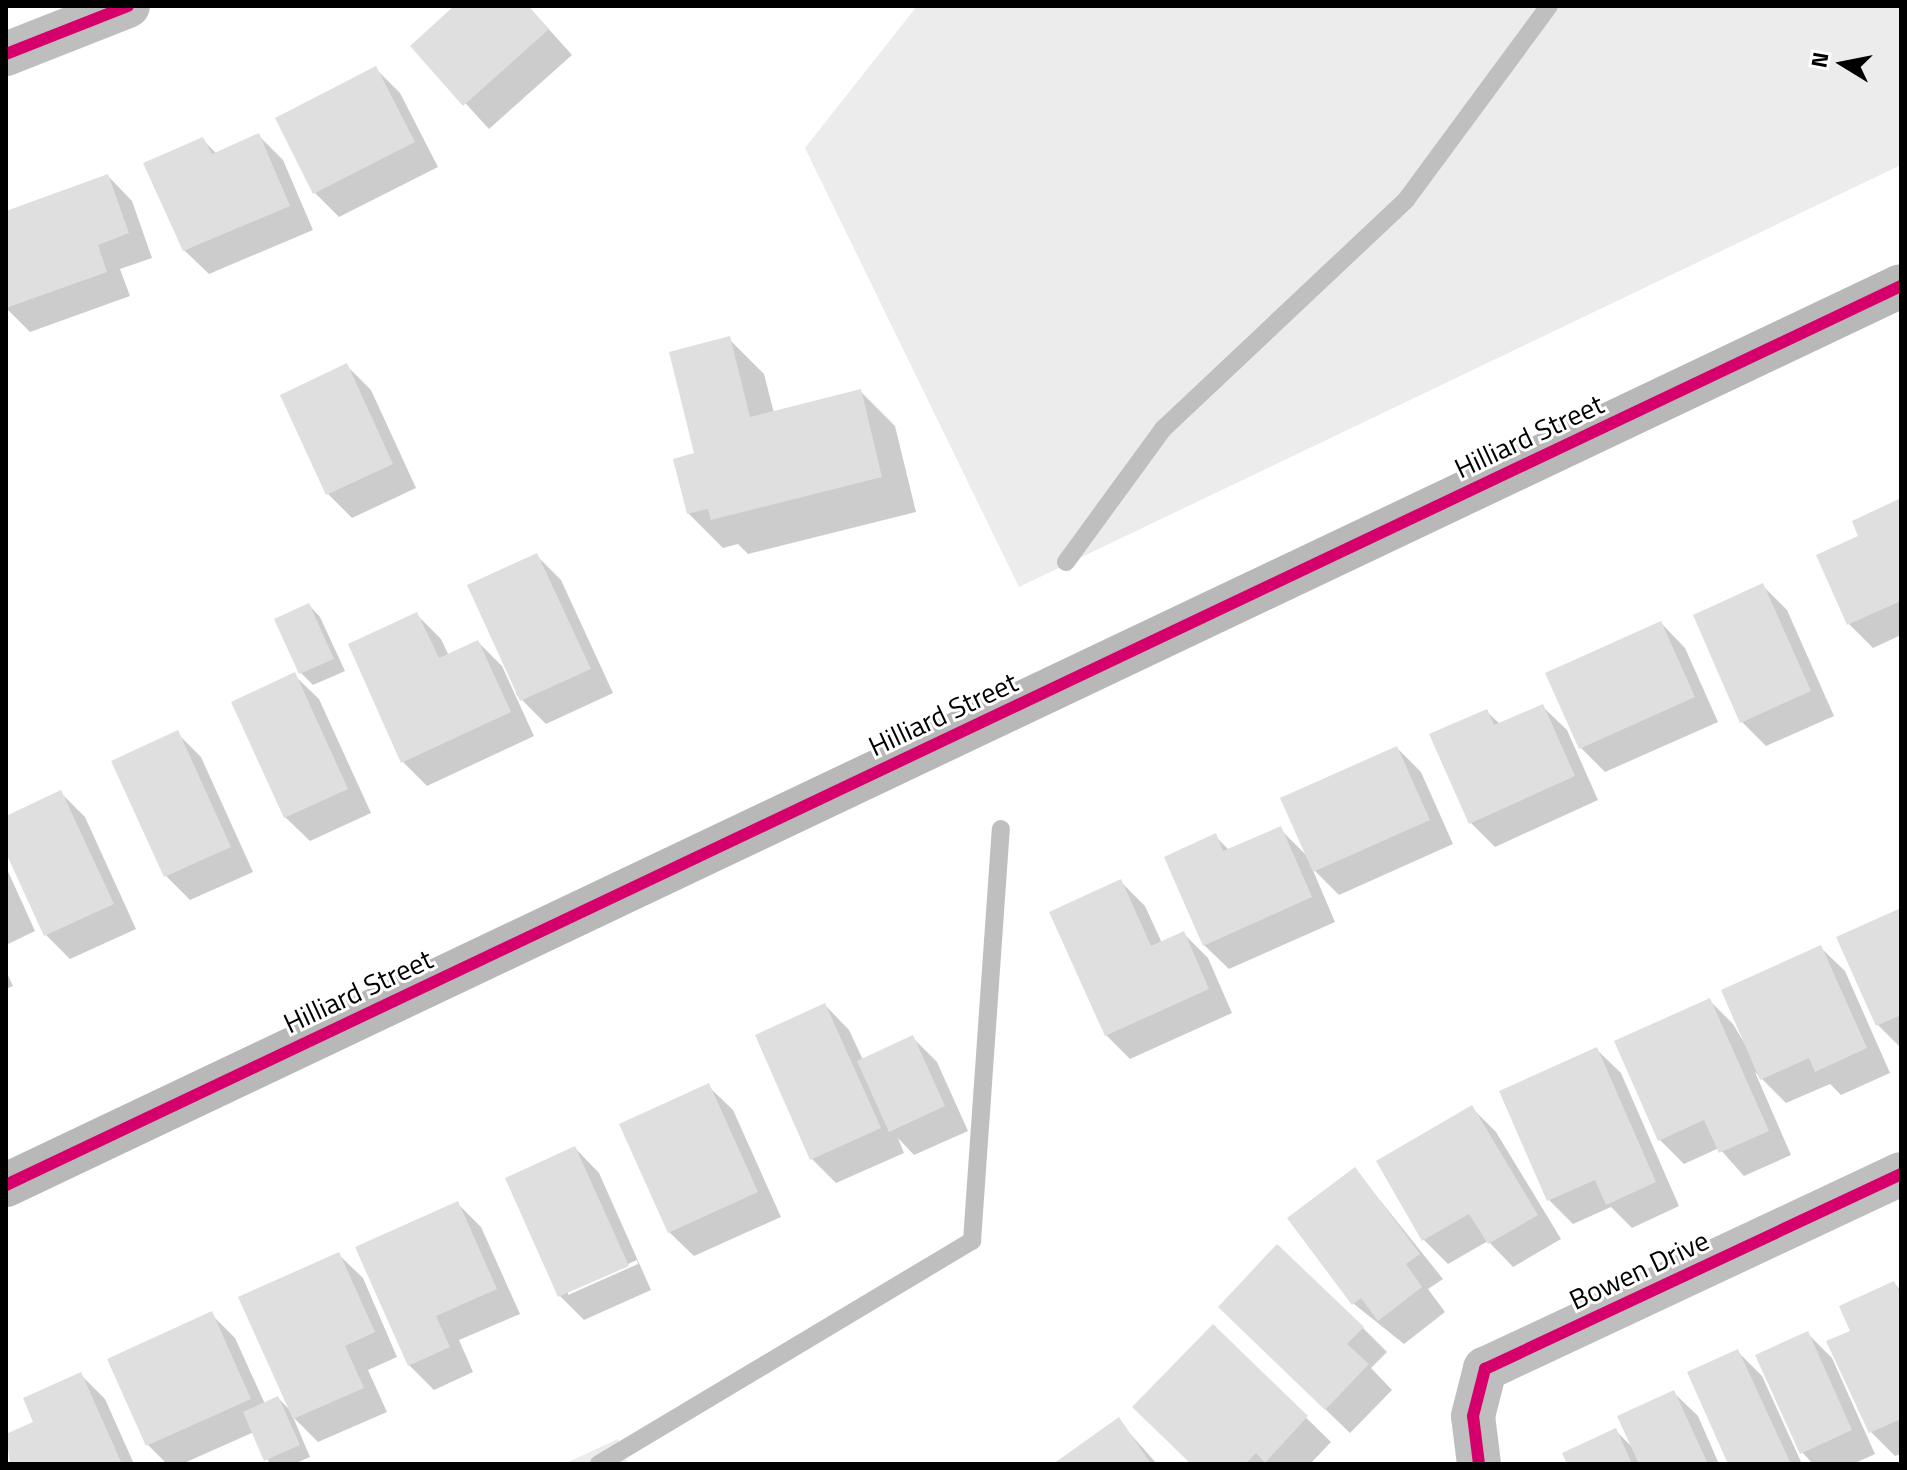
<!DOCTYPE html>
<html>
<head>
<meta charset="utf-8">
<style>
  body { margin:0 }
  #map { position:relative; width:1907px; height:1470px; overflow:hidden; background:#fff; font-family:"Titillium Web",sans-serif }
  div>[style] { position:absolute }
  [style*='--x'] { left:calc(var(--x)*1px); top:calc(var(--y)*1px); width:calc(var(--w)*1px); rotate:calc(var(--a)*1deg) }
  .green>* { inset:0; background:#ececec }
  .shadow>* { inset:0; background:#0003 }
  .stream>* { height:18px; margin:-9px; padding:0 9px; transform-origin:9px; border-radius:9px; background:#bfbfbf }
  .building>* { inset:0; background:#dfdfdf }
  .street>* { height:44px; margin:-22px; padding:0 22px; transform-origin:22px; border-radius:22px; background:#bebebe }
  .secondary>* { height:44px; margin:-22px; padding:0 22px; transform-origin:22px; border-radius:22px; background:#b8b8b8 }
  .cycleway>* { height:12px; margin:-6px; padding:0 6px; transform-origin:6px; border-radius:6px; background:#d6006c }
  span { translate:-50% -50%; white-space:nowrap; text-align:center; line-height:1.15; -webkit-text-stroke:6px #fff; paint-order:stroke }
  .street-label { font-size:28px; color:#000 }
  .frame { position:absolute; inset:0; border:8px solid #000; pointer-events:none }
  .north { position:absolute; left:1803px; top:24px; width:80px; height:80px; -webkit-text-stroke:6px #fff; paint-order:stroke; rotate:280deg; font-size:22px; font-weight:700; line-height:32px; text-align:center; color:#000 }
  .north::after { content:''; display:block; margin:auto; width:28px; height:36px; background:#000; clip-path:polygon(50% 0,100% 100%,50% 72%,0 100%) }
</style>
</head>
<body>
<div id="map">
  <div class="green">
    <div style="clip-path:polygon(917px 6px,1901px 6px,1901px 165px,1019px 587px,805px 148px)"></div>
    <div style="clip-path:polygon(618px 1439px,628px 1464px,564px 1464px)"></div>
  </div>
  <div class="shadow">
    <div style="clip-path:polygon(457px 6px,528px 6px,572px 55px,489px 129px,413px 46px)"></div>
    <div style="clip-path:polygon(376px 69px,400px 93px,438px 167px,339px 217px,315px 193px)"></div>
    <div style="clip-path:polygon(259px 136px,283px 160px,313px 230px,209px 274px,184px 250px,202px 139px,217px 154px)"></div>
    <div style="clip-path:polygon(108px 176px,132px 201px,152px 258px,120px 269px,130px 296px,30px 332px,6px 308px,6px 213px)"></div>
    <div style="clip-path:polygon(729px 339px,764px 374px,774px 413px,860px 391px,895px 426px,916px 512px,748px 554px,738px 544px,723px 548px,688px 513px,697px 455px)"></div>
    <div style="clip-path:polygon(347px 366px,371px 390px,416px 488px,352px 518px,328px 494px)"></div>
    <div style="clip-path:polygon(1901px 500px,1901px 635px,1873px 648px,1849px 624px,1860px 537px)"></div>
    <div style="clip-path:polygon(537px 556px,561px 580px,613px 693px,546px 724px,516px 694px)"></div>
    <div style="clip-path:polygon(1763px 586px,1787px 610px,1834px 716px,1766px 746px,1742px 722px)"></div>
    <div style="clip-path:polygon(309px 605px,320px 617px,345px 671px,313px 685px,301px 673px,276px 620px)"></div>
    <div style="clip-path:polygon(417px 615px,441px 639px,449px 656px,478px 642px,502px 666px,534px 736px,427px 786px,403px 762px)"></div>
    <div style="clip-path:polygon(1661px 623px,1685px 648px,1718px 722px,1605px 772px,1581px 748px)"></div>
    <div style="clip-path:polygon(294px 675px,319px 699px,371px 813px,310px 841px,285px 817px)"></div>
    <div style="clip-path:polygon(1542px 706px,1567px 730px,1598px 800px,1495px 847px,1470px 822px,1486px 711px,1500px 724px)"></div>
    <div style="clip-path:polygon(177px 733px,201px 757px,253px 872px,190px 900px,166px 876px,114px 762px)"></div>
    <div style="clip-path:polygon(1397px 748px,1421px 772px,1453px 844px,1339px 895px,1312px 868px,1335px 922px,1229px 969px,1204px 945px,1215px 836px,1230px 851px,1280px 829px,1307px 856px)"></div>
    <div style="clip-path:polygon(61px 793px,85px 817px,136px 929px,70px 959px,46px 935px,6px 848px,6px 818px)"></div>
    <div style="clip-path:polygon(6px 867px,35px 931px,6px 945px)"></div>
    <div style="clip-path:polygon(1121px 882px,1145px 906px,1162px 943px,1183px 933px,1208px 958px,1232px 1013px,1130px 1059px,1106px 1035px)"></div>
    <div style="clip-path:polygon(1901px 910px,1901px 1048px,1878px 1025px,1839px 938px)"></div>
    <div style="clip-path:polygon(1820px 947px,1845px 971px,1890px 1073px,1841px 1095px,1830px 1084px,1786px 1103px,1755px 1072px,1791px 1155px,1744px 1176px,1719px 1148px,1684px 1164px,1660px 1140px,1709px 1000px,1733px 1024px,1750px 1053px)"></div>
    <div style="clip-path:polygon(6px 971px,13px 986px,6px 989px)"></div>
    <div style="clip-path:polygon(825px 1005px,849px 1030px,863px 1060px,913px 1038px,937px 1062px,968px 1131px,914px 1155px,898px 1138px,904px 1153px,836px 1183px,812px 1159px)"></div>
    <div style="clip-path:polygon(1596px 1049px,1621px 1073px,1679px 1206px,1632px 1228px,1611px 1207px,1573px 1224px,1549px 1200px)"></div>
    <div style="clip-path:polygon(708px 1086px,733px 1110px,781px 1217px,694px 1256px,669px 1232px)"></div>
    <div style="clip-path:polygon(1472px 1108px,1496px 1132px,1561px 1239px,1513px 1267px,1488px 1241px,1448px 1264px,1424px 1240px,1378px 1162px)"></div>
    <div style="clip-path:polygon(evenodd,575px 1148px,599px 1173px,651px 1290px,584px 1320px,560px 1296px,575px 1148px,637px 1260px,638px 1264px,568px 1295px,568px 1291px,637px 1260px)"></div>
    <div style="clip-path:polygon(1355px 1169px,1443px 1279px,1428px 1289px,1445px 1312px,1404px 1344px,1354px 1304px,1290px 1219px)"></div>
    <div style="clip-path:polygon(457px 1203px,481px 1227px,520px 1314px,459px 1340px,473px 1372px,434px 1390px,409px 1365px,358px 1248px)"></div>
    <div style="clip-path:polygon(338px 1254px,363px 1278px,397px 1357px,368px 1370px,387px 1412px,318px 1442px,293px 1417px,310px 1457px,294px 1464px,270px 1464px,254px 1432px,182px 1464px,167px 1464px,147px 1444px,211px 1314px,235px 1338px,265px 1404px,278px 1398px,291px 1411px)"></div>
    <div style="clip-path:polygon(1894px 1283px,1901px 1291px,1901px 1454px,1895px 1456px,1871px 1432px,1829px 1342px,1853px 1332px)"></div>
    <div style="clip-path:polygon(1213px 1327px,1331px 1442px,1310px 1464px,1193px 1464px)"></div>
    <div style="clip-path:polygon(1363px 1328px,1387px 1352px,1371px 1368px,1392px 1390px,1350px 1433px,1244px 1331px)"></div>
    <div style="clip-path:polygon(1807px 1333px,1832px 1358px,1875px 1454px,1853px 1464px,1813px 1464px,1802px 1452px)"></div>
    <div style="clip-path:polygon(1737px 1351px,1762px 1376px,1802px 1464px,1730px 1464px)"></div>
    <div style="clip-path:polygon(81px 1375px,105px 1399px,134px 1464px,12px 1464px,6px 1436px,36px 1423px)"></div>
    <div style="clip-path:polygon(1673px 1392px,1698px 1416px,1719px 1464px,1569px 1464px,1616px 1431px,1634px 1449px)"></div>
    <div style="clip-path:polygon(1118px 1420px,1157px 1464px,1057px 1464px)"></div>
  </div>
  <div class="stream">
    <div style="--x:1066;--y:562;--w:165;--a:-53.9"></div>
    <div style="--x:1163;--y:429;--w:334;--a:-43.3"></div>
    <div style="--x:1406;--y:200;--w:241;--a:-53.6"></div>
    <div style="--x:599;--y:1464;--w:435;--a:-30.9"></div>
    <div style="--x:972;--y:1241;--w:413;--a:-86"></div>
  </div>
  <div class="building">
    <div style="clip-path:polygon(454px 6px,528px 6px,549px 29px,463px 106px,410px 46px)"></div>
    <div style="clip-path:polygon(376px 66px,415px 142px,313px 194px,275px 118px)"></div>
    <div style="clip-path:polygon(259px 133px,290px 206px,183px 251px,143px 163px,203px 137px,212px 154px)"></div>
    <div style="clip-path:polygon(108px 174px,129px 233px,98px 245px,107px 272px,6px 308px,6px 211px)"></div>
    <div style="clip-path:polygon(730px 336px,750px 417px,861px 389px,882px 477px,711px 520px,708px 509px,687px 514px,673px 459px,694px 453px,669px 352px)"></div>
    <div style="clip-path:polygon(347px 363px,393px 464px,326px 495px,280px 395px)"></div>
    <div style="clip-path:polygon(1901px 498px,1901px 601px,1847px 625px,1816px 555px,1858px 536px,1852px 521px)"></div>
    <div style="clip-path:polygon(537px 553px,591px 669px,520px 701px,467px 585px)"></div>
    <div style="clip-path:polygon(1763px 583px,1811px 691px,1740px 723px,1693px 615px)"></div>
    <div style="clip-path:polygon(309px 603px,334px 659px,299px 674px,274px 619px)"></div>
    <div style="clip-path:polygon(417px 612px,439px 658px,478px 640px,511px 712px,401px 763px,348px 644px)"></div>
    <div style="clip-path:polygon(1661px 621px,1695px 697px,1579px 749px,1545px 673px)"></div>
    <div style="clip-path:polygon(295px 672px,348px 789px,284px 818px,231px 702px)"></div>
    <div style="clip-path:polygon(1543px 704px,1575px 776px,1469px 824px,1429px 734px,1487px 709px,1494px 725px)"></div>
    <div style="clip-path:polygon(178px 730px,231px 847px,164px 877px,111px 761px)"></div>
    <div style="clip-path:polygon(1397px 746px,1430px 820px,1313px 872px,1280px 798px)"></div>
    <div style="clip-path:polygon(61px 790px,114px 904px,44px 936px,6px 853px,6px 816px)"></div>
    <div style="clip-path:polygon(1281px 826px,1312px 897px,1203px 946px,1164px 857px,1216px 833px,1223px 851px)"></div>
    <div style="clip-path:polygon(1121px 879px,1151px 946px,1184px 931px,1209px 989px,1105px 1036px,1049px 912px)"></div>
    <div style="clip-path:polygon(1901px 908px,1901px 1015px,1876px 1026px,1836px 937px)"></div>
    <div style="clip-path:polygon(1821px 945px,1867px 1048px,1815px 1072px,1809px 1058px,1760px 1080px,1721px 990px)"></div>
    <div style="clip-path:polygon(1710px 998px,1769px 1131px,1719px 1153px,1704px 1120px,1658px 1141px,1614px 1041px)"></div>
    <div style="clip-path:polygon(825px 1003px,881px 1128px,810px 1160px,755px 1035px)"></div>
    <div style="clip-path:polygon(913px 1035px,945px 1106px,889px 1132px,857px 1061px)"></div>
    <div style="clip-path:polygon(1597px 1047px,1656px 1182px,1606px 1205px,1595px 1180px,1547px 1201px,1499px 1091px)"></div>
    <div style="clip-path:polygon(709px 1083px,758px 1192px,668px 1233px,619px 1124px)"></div>
    <div style="clip-path:polygon(1472px 1105px,1538px 1215px,1488px 1244px,1469px 1214px,1422px 1241px,1376px 1161px)"></div>
    <div style="clip-path:polygon(575px 1146px,629px 1266px,558px 1297px,505px 1178px)"></div>
    <div style="clip-path:polygon(1355px 1167px,1420px 1254px,1406px 1264px,1422px 1287px,1378px 1321px,1361px 1298px,1352px 1305px,1287px 1218px)"></div>
    <div style="clip-path:polygon(458px 1201px,497px 1289px,436px 1316px,450px 1347px,408px 1366px,355px 1247px)"></div>
    <div style="clip-path:polygon(1277px 1244px,1364px 1327px,1347px 1344px,1369px 1364px,1325px 1410px,1218px 1307px)"></div>
    <div style="clip-path:polygon(339px 1252px,375px 1332px,345px 1346px,364px 1388px,293px 1419px,238px 1297px)"></div>
    <div style="clip-path:polygon(1894px 1281px,1901px 1296px,1901px 1419px,1869px 1433px,1826px 1341px,1850px 1331px,1839px 1306px)"></div>
    <div style="clip-path:polygon(212px 1311px,251px 1399px,146px 1446px,107px 1359px)"></div>
    <div style="clip-path:polygon(1213px 1324px,1308px 1416px,1265px 1463px,1256px 1453px,1245px 1464px,1191px 1464px,1132px 1407px)"></div>
    <div style="clip-path:polygon(1808px 1331px,1852px 1430px,1800px 1454px,1755px 1355px)"></div>
    <div style="clip-path:polygon(1738px 1349px,1791px 1464px,1728px 1464px,1687px 1372px)"></div>
    <div style="clip-path:polygon(81px 1372px,122px 1464px,10px 1464px,6px 1434px,33px 1422px,23px 1398px)"></div>
    <div style="clip-path:polygon(1674px 1390px,1708px 1464px,1639px 1464px,1617px 1416px)"></div>
    <div style="clip-path:polygon(278px 1396px,300px 1445px,264px 1461px,243px 1412px)"></div>
    <div style="clip-path:polygon(1119px 1417px,1151px 1464px,1053px 1464px)"></div>
    <div style="clip-path:polygon(1616px 1428px,1632px 1464px,1567px 1464px,1562px 1453px)"></div>
  </div>
  <div class="street">
    <div style="--x:6;--y:54;--w:131;--a:-21.5"></div>
    <div style="--x:1479;--y:1464;--w:48;--a:-97.1"></div>
    <div style="--x:1473;--y:1416;--w:49;--a:-75.7"></div>
    <div style="--x:1485;--y:1369;--w:459;--a:-25.1"></div>
  </div>
  <div class="secondary">
    <div style="--x:6;--y:1185;--w:2097;--a:-25.38"></div>
  </div>
  <div class="cycleway">
    <div style="--x:6;--y:54;--w:131;--a:-21.5"></div>
    <div style="--x:6;--y:1185;--w:2097;--a:-25.38"></div>
    <div style="--x:1479;--y:1464;--w:48;--a:-97.1"></div>
    <div style="--x:1473;--y:1416;--w:49;--a:-75.7"></div>
    <div style="--x:1485;--y:1369;--w:459;--a:-25.1"></div>
  </div>
  <div class="street-label">
    <span style="left:1529px;top:436px;rotate:-25deg">Hilliard Street</span>
    <span style="left:943px;top:714px;rotate:-25deg">Hilliard Street</span>
    <span style="left:358px;top:991px;rotate:-25deg">Hilliard Street</span>
    <span style="left:1639px;top:1270px;rotate:-25deg">Bowen Drive</span>
  </div>
  <div class="frame"></div>
  <div class="north">N</div>
</div>
</body>
</html>
